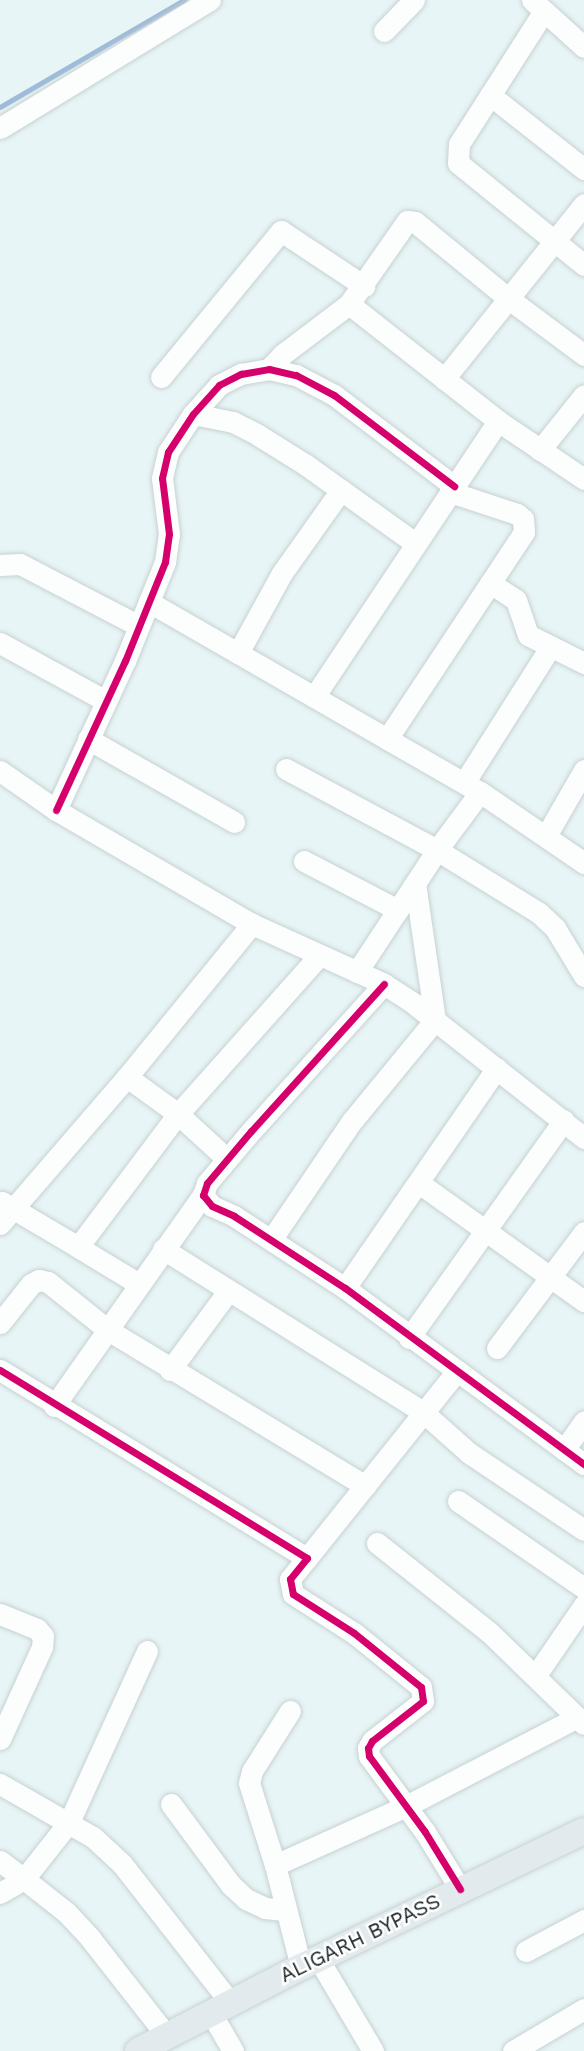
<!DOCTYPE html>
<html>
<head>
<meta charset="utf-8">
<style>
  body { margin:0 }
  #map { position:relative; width:584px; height:2051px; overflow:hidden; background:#e8f5f6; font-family:"Work Sans",sans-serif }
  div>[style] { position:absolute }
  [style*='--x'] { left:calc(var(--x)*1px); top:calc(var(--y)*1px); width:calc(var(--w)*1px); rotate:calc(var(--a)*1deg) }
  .stream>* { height:4.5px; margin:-2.25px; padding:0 2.25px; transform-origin:2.25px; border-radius:2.25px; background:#9ebcd9 }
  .roads { filter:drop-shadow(0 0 2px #c7d1d2) drop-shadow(0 0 2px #c7d1d2) }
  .minor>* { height:21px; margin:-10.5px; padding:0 10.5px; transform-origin:10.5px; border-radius:10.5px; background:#fcfefe }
  .major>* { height:26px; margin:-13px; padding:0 13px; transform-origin:13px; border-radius:13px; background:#e3eaed }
  .cycleway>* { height:7px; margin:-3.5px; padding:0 3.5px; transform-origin:3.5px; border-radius:3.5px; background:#d6006c }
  span { translate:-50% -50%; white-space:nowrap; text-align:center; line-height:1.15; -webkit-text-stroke:5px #fff; paint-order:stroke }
  .street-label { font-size:21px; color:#1a2324 }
</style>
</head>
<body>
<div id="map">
  <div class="stream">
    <div style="--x:0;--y:107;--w:213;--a:-30.2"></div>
  </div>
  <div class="roads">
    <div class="minor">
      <div style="--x:532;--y:0;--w:70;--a:42.1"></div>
      <div style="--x:544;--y:11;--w:158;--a:122.6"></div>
      <div style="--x:459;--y:144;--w:19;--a:93"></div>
      <div style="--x:458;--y:163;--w:162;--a:39"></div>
      <div style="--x:384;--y:31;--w:43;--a:-45.9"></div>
      <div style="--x:490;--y:95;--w:120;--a:38.2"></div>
      <div style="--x:0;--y:128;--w:246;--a:-31.4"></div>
      <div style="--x:349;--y:304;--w:189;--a:38.1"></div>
      <div style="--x:269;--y:369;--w:21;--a:-47"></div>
      <div style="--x:283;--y:354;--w:83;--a:-37.1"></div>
      <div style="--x:349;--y:304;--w:101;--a:-55.1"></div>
      <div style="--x:407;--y:221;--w:8;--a:7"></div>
      <div style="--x:415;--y:222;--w:122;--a:39.3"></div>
      <div style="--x:509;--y:299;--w:94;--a:36.7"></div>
      <div style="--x:161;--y:377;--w:189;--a:-50.6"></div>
      <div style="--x:281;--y:231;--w:100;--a:33.5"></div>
      <div style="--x:444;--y:379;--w:224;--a:-51.3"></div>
      <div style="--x:193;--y:414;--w:41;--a:11.3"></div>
      <div style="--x:233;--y:422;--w:28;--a:27"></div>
      <div style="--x:258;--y:435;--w:57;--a:32"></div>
      <div style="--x:306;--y:465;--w:134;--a:35.6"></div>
      <div style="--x:540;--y:450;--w:70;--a:-51.3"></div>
      <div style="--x:0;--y:565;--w:20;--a:-3"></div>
      <div style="--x:20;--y:564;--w:134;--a:27.5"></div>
      <div style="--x:490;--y:583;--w:31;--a:33"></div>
      <div style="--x:516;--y:600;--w:37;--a:71"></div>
      <div style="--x:528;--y:635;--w:63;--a:26.6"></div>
      <div style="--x:149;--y:602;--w:382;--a:29.9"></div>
      <div style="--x:480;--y:792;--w:72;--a:126.6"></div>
      <div style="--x:437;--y:850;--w:146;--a:123.3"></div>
      <div style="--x:0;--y:643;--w:121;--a:28.7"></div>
      <div style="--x:238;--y:653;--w:91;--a:-61.2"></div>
      <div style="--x:282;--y:573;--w:102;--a:-54.6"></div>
      <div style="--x:314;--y:697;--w:332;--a:-56.3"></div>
      <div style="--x:498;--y:421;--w:104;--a:34"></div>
      <div style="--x:88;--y:739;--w:168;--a:29.6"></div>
      <div style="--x:387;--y:739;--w:248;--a:-56.5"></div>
      <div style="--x:524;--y:532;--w:13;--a:-94"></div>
      <div style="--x:523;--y:519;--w:8;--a:-140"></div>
      <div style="--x:517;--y:514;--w:71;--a:-161.8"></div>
      <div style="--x:286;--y:769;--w:171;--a:28.2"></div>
      <div style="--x:437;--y:850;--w:120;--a:31.7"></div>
      <div style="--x:539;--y:913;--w:22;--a:43"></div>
      <div style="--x:555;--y:928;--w:56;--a:58.9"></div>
      <div style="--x:0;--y:771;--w:68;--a:34.9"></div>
      <div style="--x:56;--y:810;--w:227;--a:30.2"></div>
      <div style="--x:252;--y:924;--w:145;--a:24.4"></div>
      <div style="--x:384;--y:984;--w:35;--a:33"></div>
      <div style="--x:413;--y:1003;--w:218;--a:38.3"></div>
      <div style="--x:464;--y:783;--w:162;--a:-57.6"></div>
      <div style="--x:480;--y:792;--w:126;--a:34.3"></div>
      <div style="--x:56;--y:810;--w:164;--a:-65.2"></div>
      <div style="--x:125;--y:661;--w:107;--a:-68"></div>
      <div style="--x:165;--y:562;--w:28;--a:-82"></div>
      <div style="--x:169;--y:534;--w:56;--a:-97.1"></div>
      <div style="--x:162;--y:478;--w:27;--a:-77"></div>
      <div style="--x:168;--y:452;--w:45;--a:-56.7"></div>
      <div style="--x:193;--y:414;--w:39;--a:-48"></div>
      <div style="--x:219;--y:385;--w:25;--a:-27"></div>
      <div style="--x:241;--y:374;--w:28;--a:-10"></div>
      <div style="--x:269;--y:369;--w:28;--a:13"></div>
      <div style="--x:296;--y:375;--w:43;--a:27.8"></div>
      <div style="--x:334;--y:395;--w:151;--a:37.2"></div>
      <div style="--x:546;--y:836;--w:76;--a:-60.1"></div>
      <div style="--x:304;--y:861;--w:106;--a:27.5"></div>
      <div style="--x:384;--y:984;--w:198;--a:132.1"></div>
      <div style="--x:251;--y:1131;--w:68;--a:130.2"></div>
      <div style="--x:207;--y:1183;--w:13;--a:108"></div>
      <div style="--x:203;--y:1195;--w:14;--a:51"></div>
      <div style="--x:212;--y:1206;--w:24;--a:24"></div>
      <div style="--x:234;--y:1216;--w:132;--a:33"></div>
      <div style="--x:345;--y:1288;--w:297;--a:36.4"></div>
      <div style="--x:227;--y:1159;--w:67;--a:-137.4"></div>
      <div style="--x:178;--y:1114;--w:210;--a:-48.3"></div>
      <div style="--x:419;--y:1183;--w:203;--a:35.6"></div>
      <div style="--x:2;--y:1202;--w:88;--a:30.6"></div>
      <div style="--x:0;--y:1224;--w:194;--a:-49.2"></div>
      <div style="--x:271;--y:1240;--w:144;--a:-55.8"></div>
      <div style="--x:352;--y:1121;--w:131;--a:-50.6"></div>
      <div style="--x:435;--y:1020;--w:138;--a:-98.3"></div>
      <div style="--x:163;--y:1249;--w:307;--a:32.1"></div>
      <div style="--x:423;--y:1412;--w:62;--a:41.7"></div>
      <div style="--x:469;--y:1453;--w:138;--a:33.8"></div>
      <div style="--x:139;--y:1284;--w:71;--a:-148.8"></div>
      <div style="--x:78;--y:1247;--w:166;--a:-53.1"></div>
      <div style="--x:178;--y:1114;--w:63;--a:-144"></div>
      <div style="--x:127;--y:1077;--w:198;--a:-50.8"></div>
      <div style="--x:345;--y:1288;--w:267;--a:-55.4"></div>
      <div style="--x:0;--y:1323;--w:50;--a:-51.5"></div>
      <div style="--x:31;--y:1284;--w:9;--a:-27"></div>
      <div style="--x:39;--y:1280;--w:9;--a:13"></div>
      <div style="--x:48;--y:1282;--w:77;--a:38.7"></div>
      <div style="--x:108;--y:1330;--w:301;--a:31.2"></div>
      <div style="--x:409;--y:1338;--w:267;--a:-54.6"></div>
      <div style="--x:497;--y:1348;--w:145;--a:-53.1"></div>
      <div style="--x:0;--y:1370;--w:360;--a:31.5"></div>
      <div style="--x:307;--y:1558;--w:27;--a:129"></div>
      <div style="--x:290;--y:1579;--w:15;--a:79"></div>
      <div style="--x:293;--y:1594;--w:72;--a:32.6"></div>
      <div style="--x:354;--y:1633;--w:86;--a:38.9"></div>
      <div style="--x:421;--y:1687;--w:14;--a:82"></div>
      <div style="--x:423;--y:1701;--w:65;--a:141.9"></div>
      <div style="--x:372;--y:1741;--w:8;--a:120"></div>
      <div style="--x:368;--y:1748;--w:8;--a:83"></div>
      <div style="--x:369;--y:1756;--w:94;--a:53.6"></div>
      <div style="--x:425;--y:1832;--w:67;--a:58.4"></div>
      <div style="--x:170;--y:1370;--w:99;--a:-53.6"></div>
      <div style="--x:54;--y:1406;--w:258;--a:-54.8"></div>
      <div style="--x:564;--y:1450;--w:35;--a:-55"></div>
      <div style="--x:458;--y:1501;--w:153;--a:34.6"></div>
      <div style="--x:377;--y:1543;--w:143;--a:38.5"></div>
      <div style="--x:489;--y:1632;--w:132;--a:44.1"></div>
      <div style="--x:307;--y:1558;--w:240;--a:-51.3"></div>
      <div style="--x:0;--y:1614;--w:40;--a:22"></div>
      <div style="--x:37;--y:1629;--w:9;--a:49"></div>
      <div style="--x:43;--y:1636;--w:11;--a:95"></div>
      <div style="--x:42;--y:1647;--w:101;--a:114.5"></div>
      <div style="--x:147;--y:1651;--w:188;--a:114.5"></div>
      <div style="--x:69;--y:1822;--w:73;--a:128.3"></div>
      <div style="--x:24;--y:1879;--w:55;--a:38.3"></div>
      <div style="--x:67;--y:1913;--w:34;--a:47"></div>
      <div style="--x:90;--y:1938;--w:123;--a:51.9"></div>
      <div style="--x:536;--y:1675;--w:85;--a:-55.6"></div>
      <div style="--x:290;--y:1711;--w:71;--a:122.3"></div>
      <div style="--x:252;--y:1771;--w:12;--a:104"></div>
      <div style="--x:249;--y:1783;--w:86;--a:72.4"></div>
      <div style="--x:275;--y:1865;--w:105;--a:75.7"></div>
      <div style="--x:0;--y:1784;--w:107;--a:29.7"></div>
      <div style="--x:93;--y:1837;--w:40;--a:43"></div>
      <div style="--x:122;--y:1864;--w:175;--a:52"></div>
      <div style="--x:171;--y:1804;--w:101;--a:53.5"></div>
      <div style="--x:231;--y:1885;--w:21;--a:43"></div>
      <div style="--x:246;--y:1899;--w:21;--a:25"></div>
      <div style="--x:265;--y:1908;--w:19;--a:6"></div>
      <div style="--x:0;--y:1861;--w:30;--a:37"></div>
      <div style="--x:24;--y:1879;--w:28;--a:150"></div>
      <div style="--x:275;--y:1865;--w:144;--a:-24.2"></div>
      <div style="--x:406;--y:1806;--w:191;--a:-27.4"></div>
      <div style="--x:526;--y:1951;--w:66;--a:-28.1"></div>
      <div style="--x:319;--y:1960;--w:106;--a:59.3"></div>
      <div style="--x:211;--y:2013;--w:44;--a:59.9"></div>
      <div style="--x:513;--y:2051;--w:82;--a:-30.6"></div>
    </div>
    <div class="major">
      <div style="--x:138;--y:2051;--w:183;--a:-27.3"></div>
      <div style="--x:301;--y:1967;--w:314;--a:-25.7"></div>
    </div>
  </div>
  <div class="cycleway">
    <div style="--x:56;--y:810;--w:164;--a:-65.2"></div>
    <div style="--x:125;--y:661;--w:107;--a:-68"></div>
    <div style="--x:165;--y:562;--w:28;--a:-82"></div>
    <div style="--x:169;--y:534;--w:56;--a:-97.1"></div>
    <div style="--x:162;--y:478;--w:27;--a:-77"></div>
    <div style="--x:168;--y:452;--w:45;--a:-56.7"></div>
    <div style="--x:193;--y:414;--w:39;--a:-48"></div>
    <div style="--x:219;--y:385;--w:25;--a:-27"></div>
    <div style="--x:241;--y:374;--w:28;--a:-10"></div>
    <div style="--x:269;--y:369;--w:28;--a:13"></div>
    <div style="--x:296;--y:375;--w:43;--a:27.8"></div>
    <div style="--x:334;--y:395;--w:151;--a:37.2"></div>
    <div style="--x:384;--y:984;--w:198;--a:132.1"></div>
    <div style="--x:251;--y:1131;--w:68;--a:130.2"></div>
    <div style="--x:207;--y:1183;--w:13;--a:108"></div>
    <div style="--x:203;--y:1195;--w:14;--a:51"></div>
    <div style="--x:212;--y:1206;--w:24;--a:24"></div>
    <div style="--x:234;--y:1216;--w:132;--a:33"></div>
    <div style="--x:345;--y:1288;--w:297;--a:36.4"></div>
    <div style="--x:0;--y:1370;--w:360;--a:31.5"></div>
    <div style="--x:307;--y:1558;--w:27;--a:129"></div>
    <div style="--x:290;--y:1579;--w:15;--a:79"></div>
    <div style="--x:293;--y:1594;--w:72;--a:32.6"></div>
    <div style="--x:354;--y:1633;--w:86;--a:38.9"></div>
    <div style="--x:421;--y:1687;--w:14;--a:82"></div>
    <div style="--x:423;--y:1701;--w:65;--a:141.9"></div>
    <div style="--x:372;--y:1741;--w:8;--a:120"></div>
    <div style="--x:368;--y:1748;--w:8;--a:83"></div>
    <div style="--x:369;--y:1756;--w:94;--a:53.6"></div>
    <div style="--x:425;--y:1832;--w:67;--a:58.4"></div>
  </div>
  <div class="street-label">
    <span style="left:360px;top:1938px;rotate:-26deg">ALIGARH BYPASS</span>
  </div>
</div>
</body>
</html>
